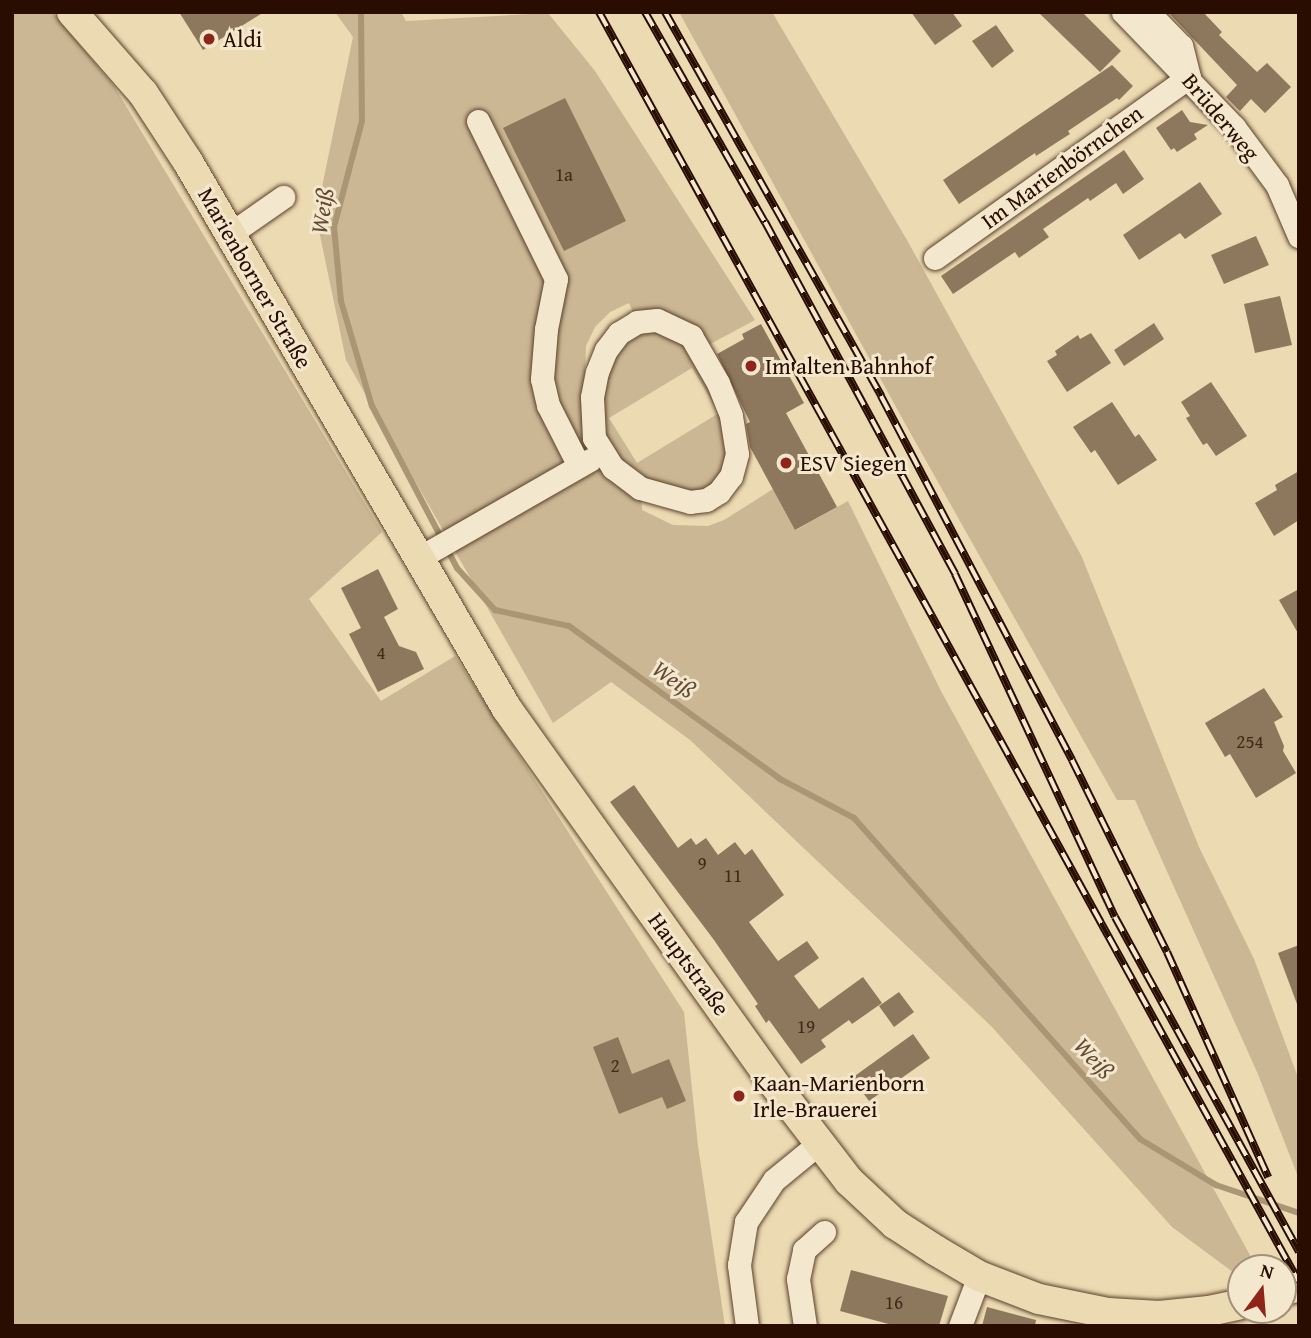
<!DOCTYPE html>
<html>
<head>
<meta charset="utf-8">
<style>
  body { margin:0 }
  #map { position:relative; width:1311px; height:1338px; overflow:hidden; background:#ecdab2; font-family:"Gentium Book Plus",serif }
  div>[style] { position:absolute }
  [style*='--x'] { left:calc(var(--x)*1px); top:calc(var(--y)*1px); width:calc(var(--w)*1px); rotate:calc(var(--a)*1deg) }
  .green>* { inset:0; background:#cbb794 }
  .stream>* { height:6px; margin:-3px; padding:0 3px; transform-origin:3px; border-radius:3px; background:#aa9575 }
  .building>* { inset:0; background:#8e785d }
  .roads { filter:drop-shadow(0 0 2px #5a412c) drop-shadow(0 0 2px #5a412c) }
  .minor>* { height:23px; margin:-11.5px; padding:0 11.5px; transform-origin:11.5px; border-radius:11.5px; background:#f3e7cd }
  .major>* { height:30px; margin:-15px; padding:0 15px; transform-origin:15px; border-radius:15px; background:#ecdab2 }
  .rail>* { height:8px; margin-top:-4px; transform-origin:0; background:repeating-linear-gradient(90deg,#f3e7cd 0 16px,#290e00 0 32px); box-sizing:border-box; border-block:2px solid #290e00 }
  .dots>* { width:19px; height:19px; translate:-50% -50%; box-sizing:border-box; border:4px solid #f3e7cd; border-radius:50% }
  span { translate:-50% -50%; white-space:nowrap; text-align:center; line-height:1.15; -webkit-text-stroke:6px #f3e7cd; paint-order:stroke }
  .number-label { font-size:19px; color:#422817 }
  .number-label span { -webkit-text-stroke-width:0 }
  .poi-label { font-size:23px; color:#290e00 }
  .left { translate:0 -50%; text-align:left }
  .street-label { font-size:23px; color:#290e00 }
  .water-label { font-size:24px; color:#634b35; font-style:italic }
  .frame { position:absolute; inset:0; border:14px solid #290e00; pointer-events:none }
  .north { position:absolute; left:1227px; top:1254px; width:70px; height:70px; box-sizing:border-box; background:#f3e7cd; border:2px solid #a2907b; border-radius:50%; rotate:16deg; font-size:19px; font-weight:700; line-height:28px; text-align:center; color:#290e00 }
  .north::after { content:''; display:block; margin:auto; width:24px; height:32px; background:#8f2418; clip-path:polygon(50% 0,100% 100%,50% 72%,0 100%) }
</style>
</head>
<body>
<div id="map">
  <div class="green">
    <div style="clip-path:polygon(12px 12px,53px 13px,114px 86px,382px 532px,309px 599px,381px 701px,455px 656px,684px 1012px,698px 1146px,725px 1326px,12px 1326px)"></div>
    <div style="clip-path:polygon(evenodd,335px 12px,401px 12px,406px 21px,548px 13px,595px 71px,755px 320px,701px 349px,735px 437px,719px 492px,641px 488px,642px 510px,673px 525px,708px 526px,724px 520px,773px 489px,796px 530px,848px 501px,941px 691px,1257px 1268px,1241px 1268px,1241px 1278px,1172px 1227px,991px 1026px,690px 740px,611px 682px,553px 723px,346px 360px,316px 216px,353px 37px,335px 12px,629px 303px,637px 321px,597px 372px,584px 396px,586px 346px,595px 327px,610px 312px,629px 303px,335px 12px,692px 368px,719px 413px,637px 463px,609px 418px,692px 368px)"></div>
    <div style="clip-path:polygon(679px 12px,772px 12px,907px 240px,1081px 555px,1199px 847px,1254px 959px,1299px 1080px,1299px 1179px,1257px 1072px,1135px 800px,1117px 800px,907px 427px)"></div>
  </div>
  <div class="stream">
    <div style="--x:361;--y:12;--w:109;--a:89.5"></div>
    <div style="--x:362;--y:121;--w:110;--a:104.8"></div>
    <div style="--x:334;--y:227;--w:74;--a:84.6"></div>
    <div style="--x:341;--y:301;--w:109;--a:73.6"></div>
    <div style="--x:372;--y:406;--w:183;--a:62.3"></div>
    <div style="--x:457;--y:568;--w:57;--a:47.9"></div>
    <div style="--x:495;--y:610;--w:76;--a:12.2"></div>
    <div style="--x:569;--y:626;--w:261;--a:35.9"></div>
    <div style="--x:780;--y:779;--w:84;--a:27.8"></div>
    <div style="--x:854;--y:818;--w:430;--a:48.3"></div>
    <div style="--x:1140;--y:1139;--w:89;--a:31.2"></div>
    <div style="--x:1216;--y:1185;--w:88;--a:18.6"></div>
  </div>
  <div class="building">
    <div style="clip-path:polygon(179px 12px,264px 12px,203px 50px)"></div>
    <div style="clip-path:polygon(911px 12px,952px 12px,962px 26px,935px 45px)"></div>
    <div style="clip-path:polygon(1038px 12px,1082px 12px,1121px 51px,1100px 72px)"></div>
    <div style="clip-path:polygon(1168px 12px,1203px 12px,1222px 32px,1219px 35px,1257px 72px,1267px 63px,1291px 87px,1265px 113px,1251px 99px,1240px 111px,1226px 97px,1237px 85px)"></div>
    <div style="clip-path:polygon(996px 25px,1014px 51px,992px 68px,972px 41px)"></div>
    <div style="clip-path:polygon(1112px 65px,1133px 86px,1119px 100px,1117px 98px,1068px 131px,1070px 134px,1059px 141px,1036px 156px,1035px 153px,959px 204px,943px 180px)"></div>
    <div style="clip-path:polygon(565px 98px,626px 221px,564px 251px,503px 128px)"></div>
    <div style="clip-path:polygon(1182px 110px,1190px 122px,1208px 125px,1194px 134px,1197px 139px,1177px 152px,1174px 148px,1171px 150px,1156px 128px)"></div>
    <div style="clip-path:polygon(1124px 150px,1144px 179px,1123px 194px,1116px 183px,1090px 201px,1088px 198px,1043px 229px,1049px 237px,1019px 258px,1015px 252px,953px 294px,941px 276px)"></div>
    <div style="clip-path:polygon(1200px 182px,1222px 214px,1185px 239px,1180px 233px,1139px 260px,1123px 235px)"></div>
    <div style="clip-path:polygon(1256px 236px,1269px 265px,1224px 284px,1211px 255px)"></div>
    <div style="clip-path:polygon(1280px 296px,1292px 345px,1255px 353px,1244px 304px)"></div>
    <div style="clip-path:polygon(1154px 323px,1164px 339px,1124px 366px,1114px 350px)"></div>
    <div style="clip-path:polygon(761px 324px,804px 403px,786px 413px,837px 507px,795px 530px,750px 447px,746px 424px,750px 422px,717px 354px,744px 339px,742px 334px)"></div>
    <div style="clip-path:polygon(1091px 333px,1111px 363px,1067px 392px,1047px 361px,1057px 355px,1055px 351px,1078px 335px,1080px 339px)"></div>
    <div style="clip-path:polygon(1211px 382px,1247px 436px,1216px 456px,1207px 443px,1203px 445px,1186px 418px,1190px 416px,1181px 402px)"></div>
    <div style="clip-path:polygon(1112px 402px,1135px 437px,1139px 434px,1157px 460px,1118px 485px,1095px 450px,1091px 453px,1073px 427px)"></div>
    <div style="clip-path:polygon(1299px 471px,1299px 520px,1274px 536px,1255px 503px,1277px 490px,1275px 485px)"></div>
    <div style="clip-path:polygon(378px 569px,398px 609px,384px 617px,399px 646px,416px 652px,424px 669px,378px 692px,349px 634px,361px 628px,341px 588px)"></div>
    <div style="clip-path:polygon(1299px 589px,1299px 635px,1279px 600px)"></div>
    <div style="clip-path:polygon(1264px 688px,1283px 717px,1274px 722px,1284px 746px,1283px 751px,1296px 773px,1256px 798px,1230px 754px,1225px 757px,1205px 723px)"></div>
    <div style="clip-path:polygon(634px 785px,678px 848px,691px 838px,696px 845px,706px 838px,718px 855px,735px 842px,745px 855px,752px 849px,784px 895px,749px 922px,778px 961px,807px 941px,819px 958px,794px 976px,819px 1009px,863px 977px,882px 1003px,852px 1024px,849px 1020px,821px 1040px,826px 1047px,801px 1064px,769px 1020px,766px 1023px,755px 1006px,758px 1004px,714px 940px,610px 802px)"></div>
    <div style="clip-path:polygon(1299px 945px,1299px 1004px,1297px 1004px,1278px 953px)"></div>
    <div style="clip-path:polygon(899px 992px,914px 1012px,894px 1027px,879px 1006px)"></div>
    <div style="clip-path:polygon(913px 1034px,930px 1058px,869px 1101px,852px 1078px)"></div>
    <div style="clip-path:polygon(618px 1037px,632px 1074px,669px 1059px,686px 1101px,667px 1109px,662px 1097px,619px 1114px,593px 1047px)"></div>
    <div style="clip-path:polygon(851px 1270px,948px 1296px,939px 1326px,896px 1326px,840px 1311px)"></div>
    <div style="clip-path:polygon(987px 1307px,1036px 1320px,1035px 1326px,982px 1326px)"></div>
  </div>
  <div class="roads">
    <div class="minor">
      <div style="--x:1123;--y:12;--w:160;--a:46"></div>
      <div style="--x:1234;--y:127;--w:72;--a:53.4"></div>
      <div style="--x:1277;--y:185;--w:56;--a:66.7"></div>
      <div style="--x:478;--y:121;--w:176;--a:63.7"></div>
      <div style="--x:556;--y:279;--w:51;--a:101.3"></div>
      <div style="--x:546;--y:329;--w:50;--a:94.6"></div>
      <div style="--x:542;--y:379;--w:27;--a:77"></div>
      <div style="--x:548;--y:405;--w:68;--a:63.1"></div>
      <div style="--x:230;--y:234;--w:65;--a:-34.9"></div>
      <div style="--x:935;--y:258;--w:312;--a:-35.5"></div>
      <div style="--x:1189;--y:77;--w:32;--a:-104"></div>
      <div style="--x:1181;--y:46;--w:47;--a:-134.1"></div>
      <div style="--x:657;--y:320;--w:38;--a:25"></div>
      <div style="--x:691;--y:336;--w:54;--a:60.1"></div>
      <div style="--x:718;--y:383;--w:35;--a:68"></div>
      <div style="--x:731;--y:416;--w:38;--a:81"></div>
      <div style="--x:737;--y:454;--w:23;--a:105"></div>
      <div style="--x:731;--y:476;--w:20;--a:127"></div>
      <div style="--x:719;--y:492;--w:15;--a:148"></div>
      <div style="--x:706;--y:500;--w:16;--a:173"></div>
      <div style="--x:690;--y:502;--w:52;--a:-164.4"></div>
      <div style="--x:640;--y:488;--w:34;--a:-143"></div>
      <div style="--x:613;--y:468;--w:36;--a:-122"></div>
      <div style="--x:594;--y:438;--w:41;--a:-92.8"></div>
      <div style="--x:592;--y:397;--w:25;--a:-79"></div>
      <div style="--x:597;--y:372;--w:24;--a:-68"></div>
      <div style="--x:606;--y:350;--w:21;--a:-53"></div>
      <div style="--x:619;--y:333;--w:21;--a:-31"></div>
      <div style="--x:637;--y:322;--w:20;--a:-6"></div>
      <div style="--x:417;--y:559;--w:199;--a:-29.8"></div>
      <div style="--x:747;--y:1326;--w:62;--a:-97.5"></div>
      <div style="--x:739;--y:1265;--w:44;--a:-80.8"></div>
      <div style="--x:746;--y:1222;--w:50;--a:-56.3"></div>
      <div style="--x:774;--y:1180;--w:57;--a:-39.3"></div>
      <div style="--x:805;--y:1326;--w:48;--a:-98.5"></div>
      <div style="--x:798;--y:1279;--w:30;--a:-78"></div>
      <div style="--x:804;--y:1250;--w:27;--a:-42"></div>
      <div style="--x:960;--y:1326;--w:53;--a:-69.2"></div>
    </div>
    <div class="major">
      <div style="--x:72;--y:12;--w:108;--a:48.8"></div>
      <div style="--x:143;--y:93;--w:82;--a:56.9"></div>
      <div style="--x:188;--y:162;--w:633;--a:59.75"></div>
      <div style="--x:507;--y:709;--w:462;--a:54.5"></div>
      <div style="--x:775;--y:1085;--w:121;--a:52.4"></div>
      <div style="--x:849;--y:1181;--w:63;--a:43.1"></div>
      <div style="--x:895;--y:1224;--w:48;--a:33"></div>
      <div style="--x:935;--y:1250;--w:51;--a:30.6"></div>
      <div style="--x:979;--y:1276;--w:64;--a:21"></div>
      <div style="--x:1039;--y:1299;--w:70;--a:11.5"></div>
      <div style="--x:1108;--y:1313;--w:51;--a:3.4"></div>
      <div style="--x:1159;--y:1316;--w:50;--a:-5.7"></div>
      <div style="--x:1209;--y:1311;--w:33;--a:-12"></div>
      <div style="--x:1283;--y:1291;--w:17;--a:-17"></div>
    </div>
  </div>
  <div class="rail">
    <div style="--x:599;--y:12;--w:1450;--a:61.14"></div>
    <div style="--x:645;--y:12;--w:242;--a:60.3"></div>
    <div style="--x:765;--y:222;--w:400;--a:61.6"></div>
    <div style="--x:955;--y:574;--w:378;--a:65"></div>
    <div style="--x:1115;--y:917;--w:382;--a:61.2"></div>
    <div style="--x:665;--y:12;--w:441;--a:60.6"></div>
    <div style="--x:881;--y:396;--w:411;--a:62.3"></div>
    <div style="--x:1072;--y:760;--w:214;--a:63.7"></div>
    <div style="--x:1167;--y:952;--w:247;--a:65.8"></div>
  </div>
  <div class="dots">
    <div style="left:209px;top:39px;background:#8f2418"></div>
    <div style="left:751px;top:366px;background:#8f2418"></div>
    <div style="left:786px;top:463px;background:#8f2418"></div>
    <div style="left:739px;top:1096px;background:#8f2418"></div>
  </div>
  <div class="number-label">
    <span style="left:564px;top:175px">1a</span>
    <span style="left:381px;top:653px">4</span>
    <span style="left:1250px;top:742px">254</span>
    <span style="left:702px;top:864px">9</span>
    <span style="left:733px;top:876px">11</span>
    <span style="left:806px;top:1027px">19</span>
    <span style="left:615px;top:1066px">2</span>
    <span style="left:894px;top:1303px">16</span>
  </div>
  <div class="poi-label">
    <span class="left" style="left:223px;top:39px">Aldi</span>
    <span class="left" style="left:765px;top:366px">Im alten Bahnhof</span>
    <span class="left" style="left:800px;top:463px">ESV Siegen</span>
    <span class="left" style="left:753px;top:1096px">Kaan-Marienborn<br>Irle-Brauerei</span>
  </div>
  <div class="street-label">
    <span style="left:1221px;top:117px;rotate:50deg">Brüderweg</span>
    <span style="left:1062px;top:167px;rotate:-36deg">Im Marienbörnchen</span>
    <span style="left:255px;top:278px;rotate:60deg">Marienborner Straße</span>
    <span style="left:689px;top:964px;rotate:54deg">Hauptstraße</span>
  </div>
  <div class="water-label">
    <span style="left:322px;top:211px;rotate:-81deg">Weiß</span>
    <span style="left:674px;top:679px;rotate:36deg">Weiß</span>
    <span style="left:1094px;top:1058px;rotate:48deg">Weiß</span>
  </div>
  <div class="frame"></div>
  <div class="north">N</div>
</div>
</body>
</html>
